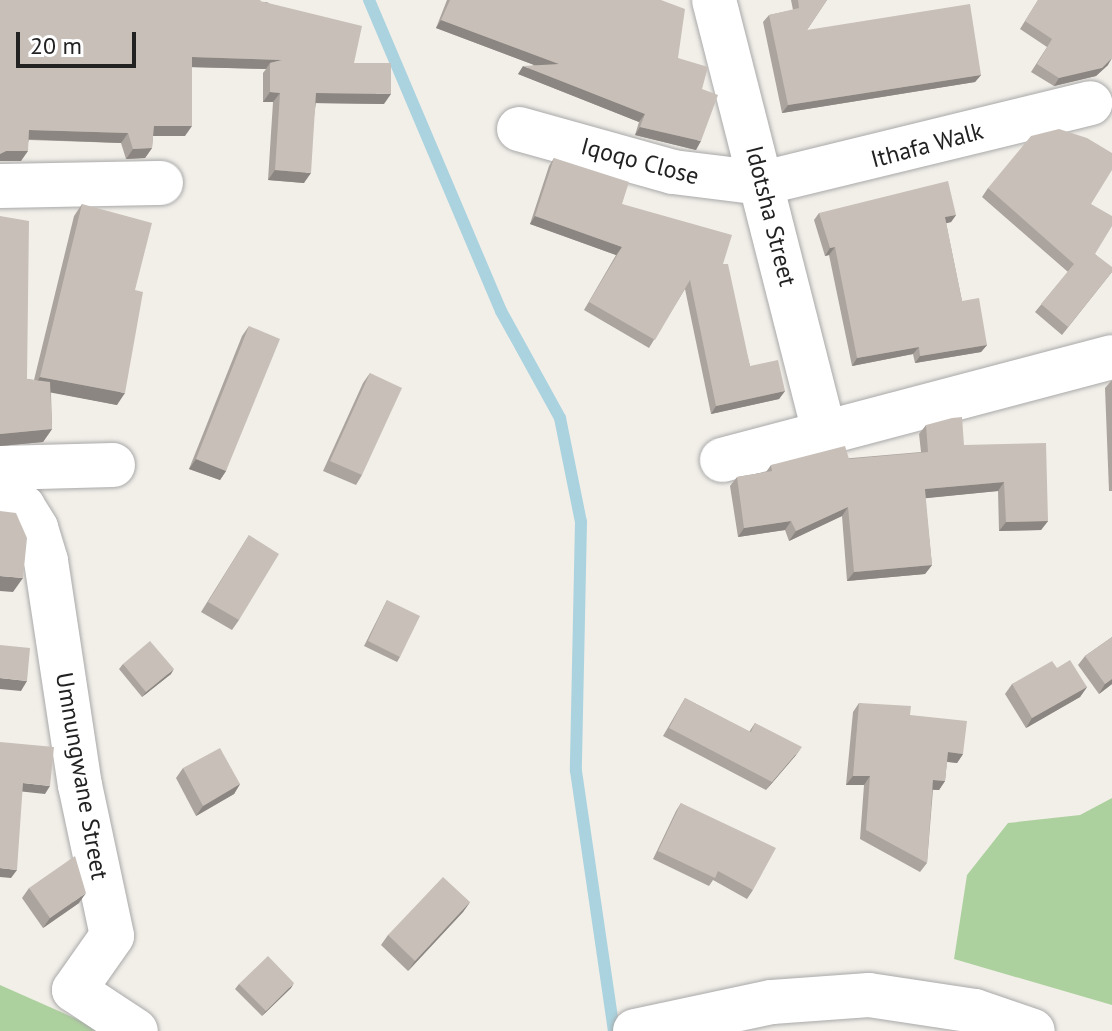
<!DOCTYPE html>
<html>
<head>
<meta charset="utf-8">
<style>
  body { margin:0 }
  #map { position:relative; width:1112px; height:1031px; overflow:hidden; background:#f2efe9; font-family:"PT Sans",sans-serif }
  div>[style] { position:absolute }
  [style*='--x'] { left:calc(var(--x)*1px); top:calc(var(--y)*1px); width:calc(var(--w)*1px); rotate:calc(var(--a)*1deg) }
  .forest>* { inset:0; background:#add19e }
  .stream>* { height:12px; margin:-6px; padding:0 6px; transform-origin:6px; border-radius:6px; background:#aad3df }
  .roads { filter:drop-shadow(0 0 2px #a9a9a9) drop-shadow(0 0 2px #a9a9a9) }
  .street>* { height:44px; margin:-22px; padding:0 22px; transform-origin:22px; border-radius:22px; background:#fff }
  .wall>* { inset:0; background:#aba49e }
  .shaded-wall>* { inset:0; background:#8b8681 }
  .building>* { inset:0; background:#c7bfb8 }
  span { translate:-50% -50%; white-space:nowrap; text-align:center; line-height:1.15; -webkit-text-stroke:8px #fff; paint-order:stroke }
  .street-label { font-size:24px; color:#222 }
  .scale { position:absolute; left:16px; top:32px; width:120px; height:36px; box-sizing:border-box; border:4px solid #222; border-top:0; padding-left:10px; font-size:24px; line-height:28px; white-space:nowrap; color:#222; -webkit-text-stroke:6px #fff; paint-order:stroke }
</style>
</head>
<body>
<div id="map">
  <div class="forest">
    <div style="clip-path:polygon(1112px 798px,1112px 1005px,954px 959px,967px 875px,1008px 823px,1080px 815px)"></div>
    <div style="clip-path:polygon(0 985px,104px 1031px,0 1031px)"></div>
  </div>
  <div class="stream">
    <div style="--x:369;--y:0;--w:338;--a:67"></div>
    <div style="--x:501;--y:311;--w:122;--a:61.1"></div>
    <div style="--x:560;--y:418;--w:106;--a:78.6"></div>
    <div style="--x:581;--y:522;--w:249;--a:91.2"></div>
    <div style="--x:576;--y:771;--w:263;--a:81.7"></div>
  </div>
  <div class="roads">
    <div class="street">
      <div style="--x:714;--y:0;--w:448;--a:75.7"></div>
      <div style="--x:519;--y:129;--w:160;--a:15.6"></div>
      <div style="--x:673;--y:172;--w:91;--a:7"></div>
      <div style="--x:763;--y:183;--w:337;--a:-13.7"></div>
      <div style="--x:0;--y:186;--w:161;--a:-1.1"></div>
      <div style="--x:722;--y:460;--w:403;--a:-14.8"></div>
      <div style="--x:0;--y:468;--w:113;--a:-1.5"></div>
      <div style="--x:0;--y:498;--w:25;--a:21"></div>
      <div style="--x:23;--y:507;--w:25;--a:58"></div>
      <div style="--x:36;--y:528;--w:34;--a:73"></div>
      <div style="--x:46;--y:561;--w:227;--a:81.4"></div>
      <div style="--x:80;--y:785;--w:154;--a:78"></div>
      <div style="--x:112;--y:936;--w:66;--a:125.1"></div>
      <div style="--x:74;--y:990;--w:74;--a:33.5"></div>
      <div style="--x:635;--y:1031;--w:140;--a:-12"></div>
      <div style="--x:772;--y:1002;--w:97;--a:-4.1"></div>
      <div style="--x:869;--y:995;--w:107;--a:8.6"></div>
      <div style="--x:975;--y:1011;--w:61;--a:19"></div>
    </div>
  </div>
  <div class="wall">
    <div style="clip-path:polygon(0 0,267px 2px,354px 63px,384px 104px,316px 103px,304px 183px,268px 180px,273px 102px,263px 102px,263px 73px,266px 69px,192px 67px,185px 136px,153px 136px,152px 148px,145px 158px,126px 159px,121px 143px,29px 140px,21px 161px,0 161px)"></div>
    <div style="clip-path:polygon(447px 0,661px 0,678px 58px,702px 89px,696px 150px,635px 135px,639px 122px,518px 74px,534px 65px,436px 28px)"></div>
    <div style="clip-path:polygon(791px 0,827px 0,807px 30px,981px 75px,975px 82px,782px 113px,763px 22px,769px 15px,793px 10px)"></div>
    <div style="clip-path:polygon(1038px 0,1108px 65px,1096px 76px,1054px 86px,1031px 72px,1047px 47px,1020px 29px)"></div>
    <div style="clip-path:polygon(554px 158px,622px 204px,723px 264px,750px 366px,785px 391px,779px 399px,711px 414px,685px 289px,649px 348px,584px 310px,616px 255px,530px 224px,549px 166px)"></div>
    <div style="clip-path:polygon(988px 188px,1091px 204px,1095px 254px,1112px 272px,1062px 335px,1035px 312px,1068px 272px,982px 197px)"></div>
    <div style="clip-path:polygon(82px 204px,135px 290px,117px 405px,51px 392px,52px 429px,43px 442px,0 446px,0 216px,27px 379px,34px 380px,74px 216px)"></div>
    <div style="clip-path:polygon(819px 213px,956px 215px,951px 222px,946px 223px,962px 301px,987px 345px,981px 352px,915px 363px,913px 354px,852px 366px,829px 255px,825px 256px,814px 220px)"></div>
    <div style="clip-path:polygon(249px 326px,226px 471px,220px 480px,189px 469px,242px 336px)"></div>
    <div style="clip-path:polygon(370px 373px,362px 475px,356px 485px,323px 471px,363px 383px)"></div>
    <div style="clip-path:polygon(1112px 380px,1112px 491px,1109px 491px,1105px 388px)"></div>
    <div style="clip-path:polygon(926px 425px,964px 445px,1048px 521px,1041px 530px,999px 531px,998px 491px,925px 498px,932px 565px,925px 574px,847px 581px,842px 516px,789px 541px,785px 530px,738px 537px,730px 486px,737px 477px,766px 472px,771px 465px,921px 452px,919px 434px)"></div>
    <div style="clip-path:polygon(249px 535px,239px 620px,232px 630px,201px 612px)"></div>
    <div style="clip-path:polygon(387px 600px,400px 657px,397px 662px,364px 646px)"></div>
    <div style="clip-path:polygon(1112px 637px,1112px 684px,1099px 694px,1078px 665px,1085px 656px)"></div>
    <div style="clip-path:polygon(123px 664px,171px 674px,142px 697px,119px 669px)"></div>
    <div style="clip-path:polygon(1057px 668px,1087px 687px,1080px 697px,1026px 728px,1005px 694px,1012px 684px)"></div>
    <div style="clip-path:polygon(685px 698px,749px 732px,755px 723px,796px 755px,766px 790px,663px 736px)"></div>
    <div style="clip-path:polygon(859px 703px,910px 715px,963px 754px,957px 763px,947px 762px,945px 781px,939px 790px,933px 790px,927px 863px,920px 872px,860px 839px,864px 785px,846px 785px,853px 712px)"></div>
    <div style="clip-path:polygon(183px 768px,240px 784px,234px 794px,196px 816px,176px 778px)"></div>
    <div style="clip-path:polygon(681px 803px,753px 890px,747px 899px,713px 880px,709px 886px,653px 859px,676px 811px)"></div>
    <div style="clip-path:polygon(29px 888px,79px 903px,43px 928px,22px 898px)"></div>
    <div style="clip-path:polygon(470px 902px,463px 912px,408px 971px,381px 945px,388px 935px)"></div>
    <div style="clip-path:polygon(239px 984px,291px 988px,262px 1016px,235px 989px)"></div>
  </div>
  <div class="shaded-wall">
    <div style="clip-path:polygon(441px 20px,559px 64px,553px 72px,436px 28px)"></div>
    <div style="clip-path:polygon(192px 57px,282px 60px,270px 63px,266px 69px,186px 67px)"></div>
    <div style="clip-path:polygon(1112px 58px,1108px 65px,1096px 76px,1054px 86px,1059px 78px)"></div>
    <div style="clip-path:polygon(523px 66px,645px 114px,639px 122px,518px 74px)"></div>
    <div style="clip-path:polygon(981px 75px,975px 82px,782px 113px,788px 105px)"></div>
    <div style="clip-path:polygon(270px 92px,280px 93px,273px 102px,263px 102px)"></div>
    <div style="clip-path:polygon(316px 93px,391px 94px,384px 104px,309px 103px)"></div>
    <div style="clip-path:polygon(154px 126px,192px 126px,185px 136px,147px 136px)"></div>
    <div style="clip-path:polygon(640px 127px,701px 141px,696px 150px,635px 135px)"></div>
    <div style="clip-path:polygon(29px 130px,128px 133px,121px 143px,22px 139px)"></div>
    <div style="clip-path:polygon(152px 148px,145px 158px,126px 159px,133px 149px)"></div>
    <div style="clip-path:polygon(6px 151px,28px 151px,21px 161px,0 161px,0 154px)"></div>
    <div style="clip-path:polygon(275px 170px,311px 173px,304px 183px,268px 180px)"></div>
    <div style="clip-path:polygon(956px 215px,951px 222px,940px 225px,945px 217px)"></div>
    <div style="clip-path:polygon(535px 216px,622px 247px,616px 255px,530px 224px)"></div>
    <div style="clip-path:polygon(835px 247px,829px 255px,825px 256px,830px 248px)"></div>
    <div style="clip-path:polygon(987px 345px,981px 352px,915px 363px,920px 356px)"></div>
    <div style="clip-path:polygon(919px 347px,913px 354px,852px 366px,857px 358px)"></div>
    <div style="clip-path:polygon(40px 377px,125px 393px,117px 405px,32px 389px)"></div>
    <div style="clip-path:polygon(785px 391px,779px 399px,711px 414px,716px 406px)"></div>
    <div style="clip-path:polygon(52px 429px,43px 442px,0 446px,0 434px)"></div>
    <div style="clip-path:polygon(196px 459px,226px 471px,220px 480px,189px 469px)"></div>
    <div style="clip-path:polygon(1004px 482px,998px 491px,918px 499px,925px 489px)"></div>
    <div style="clip-path:polygon(848px 507px,842px 516px,789px 541px,796px 531px)"></div>
    <div style="clip-path:polygon(791px 521px,785px 530px,738px 537px,744px 528px)"></div>
    <div style="clip-path:polygon(1048px 521px,1041px 530px,999px 531px,1006px 522px)"></div>
    <div style="clip-path:polygon(932px 565px,925px 574px,847px 581px,854px 572px)"></div>
    <div style="clip-path:polygon(0 576px,23px 578px,13px 592px,0 591px)"></div>
    <div style="clip-path:polygon(174px 669px,171px 674px,142px 697px,146px 692px)"></div>
    <div style="clip-path:polygon(0 678px,27px 681px,21px 691px,0 689px)"></div>
    <div style="clip-path:polygon(1112px 679px,1112px 684px,1099px 694px,1105px 684px)"></div>
    <div style="clip-path:polygon(1087px 687px,1080px 697px,1026px 728px,1032px 718px)"></div>
    <div style="clip-path:polygon(802px 747px,796px 755px,766px 790px,772px 782px)"></div>
    <div style="clip-path:polygon(948px 752px,963px 754px,957px 763px,942px 761px)"></div>
    <div style="clip-path:polygon(853px 776px,870px 776px,864px 785px,846px 785px)"></div>
    <div style="clip-path:polygon(933px 780px,945px 781px,939px 790px,927px 789px)"></div>
    <div style="clip-path:polygon(23px 783px,50px 786px,45px 794px,17px 791px)"></div>
    <div style="clip-path:polygon(240px 784px,234px 794px,196px 816px,203px 806px)"></div>
    <div style="clip-path:polygon(0 868px,17px 870px,11px 878px,0 877px)"></div>
    <div style="clip-path:polygon(86px 893px,79px 903px,43px 928px,50px 918px)"></div>
    <div style="clip-path:polygon(470px 902px,463px 912px,408px 971px,415px 961px)"></div>
    <div style="clip-path:polygon(294px 983px,291px 988px,262px 1016px,266px 1011px)"></div>
  </div>
  <div class="building">
    <div style="clip-path:polygon(0 0,261px 0,260px 1px,362px 26px,354px 63px,391px 63px,391px 94px,316px 93px,311px 173px,275px 170px,280px 93px,270px 92px,270px 63px,282px 60px,192px 57px,192px 126px,154px 126px,152px 148px,133px 149px,128px 133px,29px 130px,28px 151px,6px 151px,0 154px)"></div>
    <div style="clip-path:polygon(450px 0,661px 0,685px 9px,678px 58px,708px 67px,702px 89px,718px 95px,701px 141px,640px 127px,645px 114px,523px 66px,559px 64px,441px 20px)"></div>
    <div style="clip-path:polygon(798px 0,827px 0,807px 30px,970px 4px,981px 75px,788px 105px,769px 15px,799px 8px)"></div>
    <div style="clip-path:polygon(1038px 0,1112px 0,1112px 58px,1102px 68px,1059px 78px,1037px 64px,1052px 39px,1025px 21px)"></div>
    <div style="clip-path:polygon(1059px 129px,1087px 138px,1112px 153px,1112px 170px,1091px 204px,1112px 216px,1112px 226px,1095px 254px,1112px 267px,1112px 272px,1068px 327px,1041px 304px,1074px 264px,988px 188px,1031px 136px)"></div>
    <div style="clip-path:polygon(554px 158px,629px 182px,622px 204px,732px 235px,723px 264px,728px 264px,750px 366px,778px 360px,785px 391px,716px 406px,690px 280px,655px 340px,589px 302px,622px 247px,535px 216px)"></div>
    <div style="clip-path:polygon(948px 181px,956px 215px,945px 217px,962px 301px,979px 298px,987px 345px,920px 356px,919px 347px,857px 358px,835px 247px,830px 248px,819px 213px)"></div>
    <div style="clip-path:polygon(82px 204px,152px 223px,135px 290px,143px 292px,125px 393px,40px 377px)"></div>
    <div style="clip-path:polygon(0 216px,29px 221px,27px 379px,50px 382px,52px 429px,0 434px)"></div>
    <div style="clip-path:polygon(249px 326px,280px 339px,226px 471px,196px 459px)"></div>
    <div style="clip-path:polygon(370px 373px,402px 388px,362px 475px,330px 461px)"></div>
    <div style="clip-path:polygon(962px 417px,964px 445px,1046px 443px,1048px 521px,1006px 522px,1004px 482px,925px 489px,932px 565px,854px 572px,848px 507px,796px 531px,791px 521px,744px 528px,737px 477px,772px 471px,771px 465px,845px 446px,849px 459px,928px 452px,926px 425px,952px 418px)"></div>
    <div style="clip-path:polygon(0 511px,16px 513px,27px 538px,23px 578px,0 576px)"></div>
    <div style="clip-path:polygon(249px 535px,279px 554px,239px 620px,208px 602px)"></div>
    <div style="clip-path:polygon(387px 600px,420px 616px,400px 657px,368px 641px)"></div>
    <div style="clip-path:polygon(1112px 637px,1112px 679px,1105px 684px,1085px 656px)"></div>
    <div style="clip-path:polygon(150px 641px,174px 669px,146px 692px,123px 664px)"></div>
    <div style="clip-path:polygon(0 645px,30px 648px,27px 681px,0 678px)"></div>
    <div style="clip-path:polygon(1070px 660px,1087px 687px,1032px 718px,1012px 684px,1052px 661px,1057px 668px)"></div>
    <div style="clip-path:polygon(685px 698px,751px 732px,755px 723px,802px 747px,772px 782px,669px 728px)"></div>
    <div style="clip-path:polygon(859px 703px,911px 706px,910px 715px,967px 721px,963px 754px,948px 752px,945px 781px,933px 780px,927px 863px,866px 830px,870px 776px,853px 776px)"></div>
    <div style="clip-path:polygon(0 742px,54px 747px,50px 786px,23px 783px,17px 870px,0 868px)"></div>
    <div style="clip-path:polygon(220px 748px,240px 784px,203px 806px,183px 768px)"></div>
    <div style="clip-path:polygon(681px 803px,776px 848px,753px 890px,718px 871px,715px 878px,658px 851px)"></div>
    <div style="clip-path:polygon(75px 856px,86px 893px,50px 918px,29px 888px)"></div>
    <div style="clip-path:polygon(443px 877px,470px 902px,415px 961px,388px 935px)"></div>
    <div style="clip-path:polygon(268px 956px,294px 983px,266px 1011px,239px 984px)"></div>
  </div>
  <div class="street-label">
    <span style="left:927px;top:145px;rotate:-15deg">Ithafa Walk</span>
    <span style="left:640px;top:161px;rotate:15deg">Iqoqo Close</span>
    <span style="left:771px;top:216px;rotate:76deg">Idotsha Street</span>
    <span style="left:82px;top:776px;rotate:80deg">Umnungwane Street</span>
  </div>
  <div class="scale">20 m</div>
</div>
</body>
</html>
